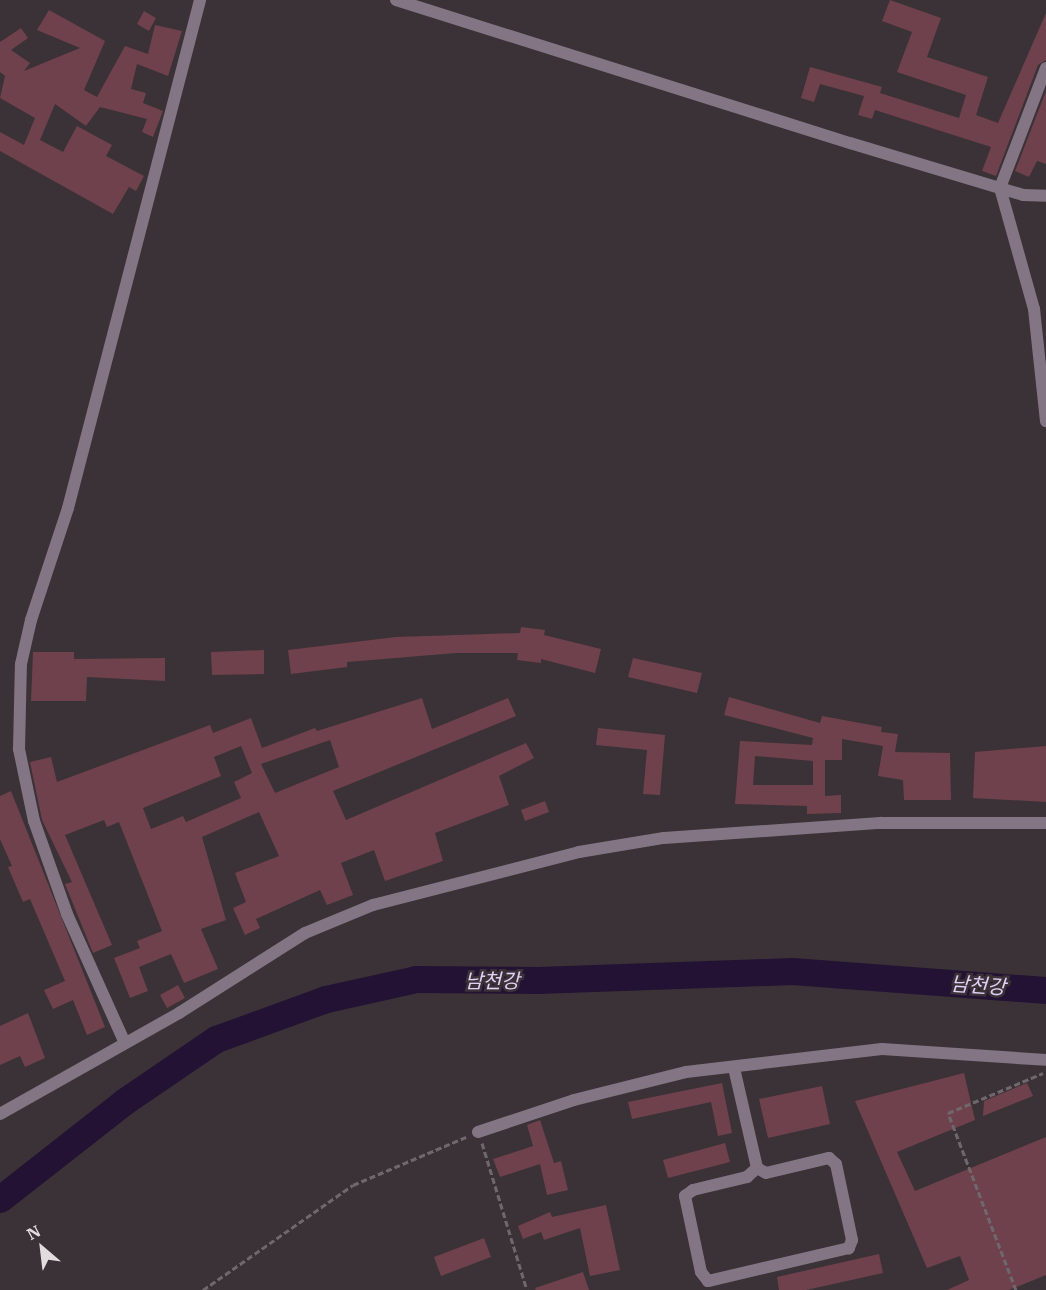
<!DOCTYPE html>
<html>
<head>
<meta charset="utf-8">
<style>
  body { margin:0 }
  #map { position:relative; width:1046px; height:1290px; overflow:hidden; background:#3a3236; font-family:"IBM Plex Serif","Noto Sans KR",serif }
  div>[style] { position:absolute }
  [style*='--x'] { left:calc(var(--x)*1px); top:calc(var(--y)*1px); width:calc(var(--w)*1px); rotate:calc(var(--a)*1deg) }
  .river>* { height:27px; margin:-13.5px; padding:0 13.5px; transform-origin:13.5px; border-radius:13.5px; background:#231234 }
  .building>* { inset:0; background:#6f414c }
  .path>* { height:3px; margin-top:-1.5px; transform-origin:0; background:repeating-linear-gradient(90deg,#6e676b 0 6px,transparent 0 9px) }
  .street>* { height:12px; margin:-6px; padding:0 6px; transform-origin:6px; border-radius:6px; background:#847584 }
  span { translate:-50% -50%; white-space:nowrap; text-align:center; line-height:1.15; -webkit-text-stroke:5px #3a3236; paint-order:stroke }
  .water-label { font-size:20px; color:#e1d0f8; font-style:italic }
  .north { position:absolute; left:12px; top:1218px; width:60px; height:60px; -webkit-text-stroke:4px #3a3236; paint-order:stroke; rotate:332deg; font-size:16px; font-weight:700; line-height:24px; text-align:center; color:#e2dcdf }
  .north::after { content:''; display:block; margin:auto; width:21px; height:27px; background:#e2dcdf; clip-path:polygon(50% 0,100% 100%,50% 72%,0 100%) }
</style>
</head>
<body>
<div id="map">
  <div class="river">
    <div style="--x:0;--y:1199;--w:159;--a:-38.1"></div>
    <div style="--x:125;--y:1101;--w:110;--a:-34.3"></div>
    <div style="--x:216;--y:1039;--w:117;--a:-20"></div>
    <div style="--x:326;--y:999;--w:92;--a:-12.5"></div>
    <div style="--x:416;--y:979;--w:121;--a:0.5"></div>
    <div style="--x:537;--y:980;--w:255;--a:-2"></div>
    <div style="--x:792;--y:971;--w:255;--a:4.3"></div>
  </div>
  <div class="building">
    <div style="clip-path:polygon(890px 0,941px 18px,927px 57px,988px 77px,976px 115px,998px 123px,1046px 13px,1046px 60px,1038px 65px,996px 176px,982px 171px,991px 147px,875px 110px,872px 119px,858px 115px,864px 96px,820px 84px,814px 102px,801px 98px,810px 67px,882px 87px,880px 93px,959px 118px,966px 95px,897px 72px,912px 32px,882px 21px)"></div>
    <div style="clip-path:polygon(49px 10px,105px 41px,84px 90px,97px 97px,125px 46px,148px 54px,155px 25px,182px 31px,168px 76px,137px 64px,131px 89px,146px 93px,143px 103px,163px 111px,153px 137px,142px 132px,147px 119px,100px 107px,86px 126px,55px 104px,40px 140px,63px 152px,77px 126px,112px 145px,106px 156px,144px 176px,136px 191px,129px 187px,113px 214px,0 151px,0 132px,24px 145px,35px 118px,0 98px,5px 76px,0 72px,0 42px,21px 28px,28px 38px,11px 50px,30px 63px,24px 71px,80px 48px,37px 30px)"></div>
    <div style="clip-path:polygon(144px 11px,156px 18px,149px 31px,137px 24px)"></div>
    <div style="clip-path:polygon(1046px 91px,1046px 164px,1037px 161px,1029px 177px,1015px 171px)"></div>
    <div style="clip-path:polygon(521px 627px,545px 630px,544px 635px,601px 649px,595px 673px,541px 659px,541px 663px,517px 660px,518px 653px,456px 653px,347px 662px,347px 667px,291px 674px,288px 650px,396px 637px,520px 633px)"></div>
    <div style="clip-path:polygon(264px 650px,264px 674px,212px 675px,211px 652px)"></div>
    <div style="clip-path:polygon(33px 652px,74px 652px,74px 659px,165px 658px,165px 681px,87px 677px,86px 701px,31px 701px)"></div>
    <div style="clip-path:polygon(633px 658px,702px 673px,697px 693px,628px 677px)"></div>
    <div style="clip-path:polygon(evenodd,729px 697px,820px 723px,822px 716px,882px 727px,881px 732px,898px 734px,895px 752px,950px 753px,951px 800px,904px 800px,903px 780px,878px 776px,883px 746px,842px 739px,842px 760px,825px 760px,825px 796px,841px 795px,841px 813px,807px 814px,807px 806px,735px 804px,740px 741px,812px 745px,813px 738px,724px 715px,729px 697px,755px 756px,813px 761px,813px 785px,753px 785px,755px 756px)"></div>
    <div style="clip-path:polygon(evenodd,422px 698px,432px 729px,508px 698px,516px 716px,333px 791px,346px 820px,526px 743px,534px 758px,499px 776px,509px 805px,435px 833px,443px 861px,385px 881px,374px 850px,341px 863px,353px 895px,327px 905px,320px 890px,256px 919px,260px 928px,245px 935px,233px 908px,246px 902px,235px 873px,279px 856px,259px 812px,202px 837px,226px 920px,201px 929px,218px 969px,184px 983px,171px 954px,139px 967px,148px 991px,130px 998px,114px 958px,140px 948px,137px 941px,162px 931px,119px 822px,107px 827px,104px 820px,65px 835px,112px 945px,93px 953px,65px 884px,72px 882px,42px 820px,30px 762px,51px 757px,57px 782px,210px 725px,213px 733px,251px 718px,262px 748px,315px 728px,317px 731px,422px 698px,330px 740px,339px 767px,275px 793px,261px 764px,330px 740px,422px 698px,241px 746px,252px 773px,234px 782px,241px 798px,186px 822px,183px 816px,151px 829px,143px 808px,221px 776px,214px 757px,241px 746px)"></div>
    <div style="clip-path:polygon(598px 728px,665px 735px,660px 795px,643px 794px,647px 750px,596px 745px)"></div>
    <div style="clip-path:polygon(1046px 746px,1046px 802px,973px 798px,975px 752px)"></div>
    <div style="clip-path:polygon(11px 791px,105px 1027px,87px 1035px,73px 1000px,53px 1009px,44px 990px,65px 981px,30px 899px,23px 902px,8px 867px,12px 866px,0 839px,0 796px)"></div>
    <div style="clip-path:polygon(545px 801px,549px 812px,525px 821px,521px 810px)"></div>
    <div style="clip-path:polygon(178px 985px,185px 998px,167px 1008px,160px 995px)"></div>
    <div style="clip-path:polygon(28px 1013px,45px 1058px,25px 1067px,20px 1056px,0 1065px,0 1026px)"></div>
    <div style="clip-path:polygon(964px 1073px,975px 1120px,897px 1152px,915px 1191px,1046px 1137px,1046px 1275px,1009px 1290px,947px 1290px,969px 1280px,960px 1256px,927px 1268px,855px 1101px)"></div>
    <div style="clip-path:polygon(722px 1083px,732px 1133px,718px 1136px,711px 1102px,632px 1119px,628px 1102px)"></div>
    <div style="clip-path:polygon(1027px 1083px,1033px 1096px,983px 1116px,984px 1101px)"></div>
    <div style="clip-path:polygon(822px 1086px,830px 1124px,768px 1138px,759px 1099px)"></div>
    <div style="clip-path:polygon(540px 1120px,554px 1163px,561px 1161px,568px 1190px,547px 1195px,540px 1164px,500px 1177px,493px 1159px,533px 1146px,527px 1125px)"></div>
    <div style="clip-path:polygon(725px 1143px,730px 1162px,668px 1178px,663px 1160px)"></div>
    <div style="clip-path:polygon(606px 1205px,620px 1270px,590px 1276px,580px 1228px,544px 1240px,541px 1232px,523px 1239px,518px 1226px,550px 1212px,552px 1217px)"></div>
    <div style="clip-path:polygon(484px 1238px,491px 1257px,441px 1276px,434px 1257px)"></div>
    <div style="clip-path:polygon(879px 1254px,883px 1273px,806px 1290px,779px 1290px,777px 1277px)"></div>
    <div style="clip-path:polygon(583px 1272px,589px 1290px,536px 1290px,535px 1288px)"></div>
  </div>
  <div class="path">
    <div style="--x:482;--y:1143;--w:154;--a:73"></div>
    <div style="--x:203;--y:1290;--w:183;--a:-35"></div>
    <div style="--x:353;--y:1185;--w:123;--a:-23"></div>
    <div style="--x:1016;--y:1290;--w:190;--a:-111"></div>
    <div style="--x:948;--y:1113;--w:103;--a:-22.8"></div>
  </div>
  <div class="street">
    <div style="--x:396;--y:0;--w:476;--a:17.5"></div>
    <div style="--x:850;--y:143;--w:181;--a:16.7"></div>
    <div style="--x:1023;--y:195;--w:23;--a:2"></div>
    <div style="--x:1046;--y:68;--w:129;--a:111"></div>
    <div style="--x:1000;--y:188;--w:126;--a:74.3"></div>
    <div style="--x:1034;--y:309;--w:113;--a:83.9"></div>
    <div style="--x:124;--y:1041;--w:139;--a:-114.2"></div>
    <div style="--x:67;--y:914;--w:99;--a:-109.5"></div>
    <div style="--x:34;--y:821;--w:74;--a:-101.8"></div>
    <div style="--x:19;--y:749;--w:85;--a:-88.7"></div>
    <div style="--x:21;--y:664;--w:45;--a:-77.2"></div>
    <div style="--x:31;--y:620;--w:118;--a:-71.7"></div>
    <div style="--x:68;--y:508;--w:525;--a:-75.43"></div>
    <div style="--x:734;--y:1068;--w:103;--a:77"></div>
    <div style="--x:757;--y:1168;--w:10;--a:29"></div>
    <div style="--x:766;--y:1173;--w:65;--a:-13.4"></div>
    <div style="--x:829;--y:1158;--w:9;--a:41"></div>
    <div style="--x:836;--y:1164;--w:78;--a:78.1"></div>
    <div style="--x:852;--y:1240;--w:9;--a:111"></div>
    <div style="--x:849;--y:1248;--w:145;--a:166.8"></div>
    <div style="--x:708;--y:1281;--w:11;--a:-128"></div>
    <div style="--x:701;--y:1272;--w:78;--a:-101.9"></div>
    <div style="--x:685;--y:1196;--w:10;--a:-37"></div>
    <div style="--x:693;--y:1190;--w:56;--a:-13.5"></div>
    <div style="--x:747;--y:1177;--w:13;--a:-42"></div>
    <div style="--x:0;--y:1114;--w:206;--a:-29.4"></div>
    <div style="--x:179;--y:1013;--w:149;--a:-32.4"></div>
    <div style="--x:305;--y:933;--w:74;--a:-22.4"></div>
    <div style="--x:373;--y:905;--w:213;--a:-14.4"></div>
    <div style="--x:579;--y:852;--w:86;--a:-9.4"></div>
    <div style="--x:664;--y:838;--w:217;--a:-4"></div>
    <div style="--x:880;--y:823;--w:166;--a:0"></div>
    <div style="--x:478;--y:1132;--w:101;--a:-18.4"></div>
    <div style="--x:574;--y:1100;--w:115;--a:-14"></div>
    <div style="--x:686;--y:1072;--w:197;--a:-6.7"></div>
    <div style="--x:882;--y:1049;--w:164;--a:3.8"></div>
  </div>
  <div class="water-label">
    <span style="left:492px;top:980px">남천강</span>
    <span style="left:978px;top:985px;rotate:4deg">남천강</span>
  </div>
  <div class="north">N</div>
</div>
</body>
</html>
